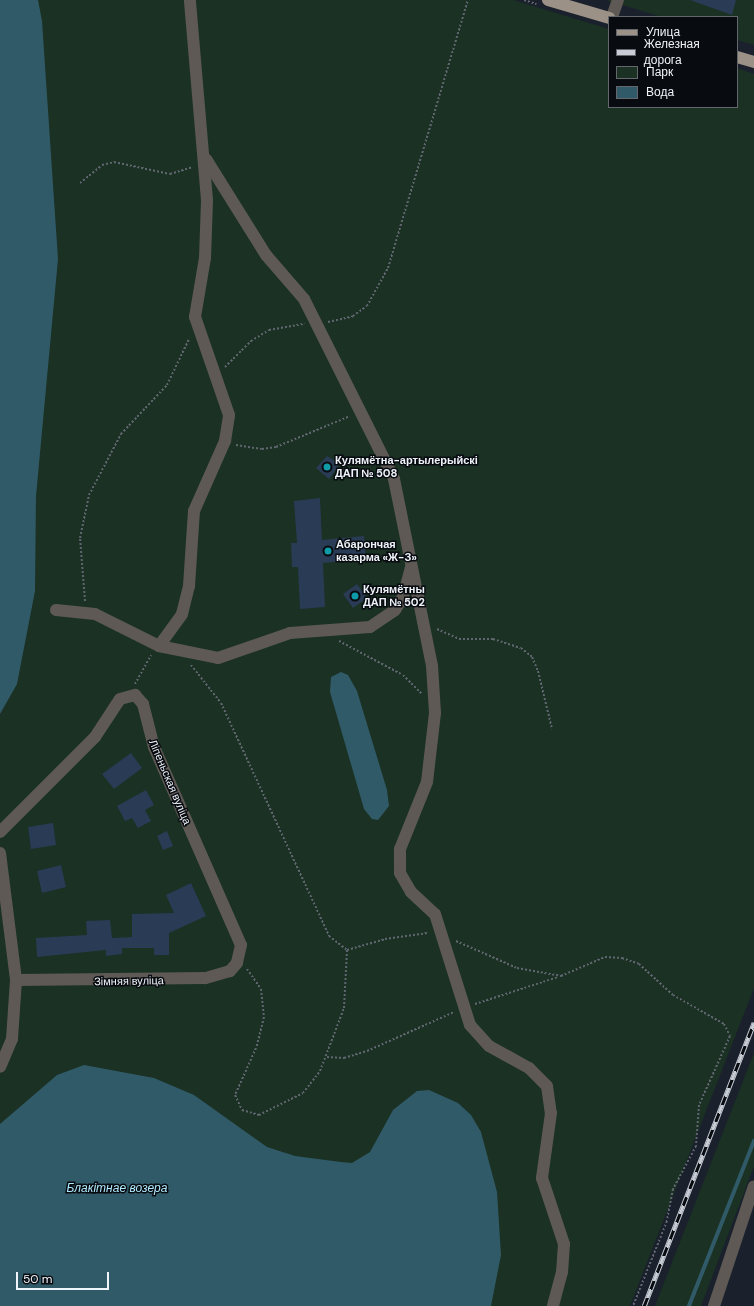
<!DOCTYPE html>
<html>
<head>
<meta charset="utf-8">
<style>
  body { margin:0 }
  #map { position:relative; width:754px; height:1306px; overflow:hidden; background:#1b212c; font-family:"DM Sans",sans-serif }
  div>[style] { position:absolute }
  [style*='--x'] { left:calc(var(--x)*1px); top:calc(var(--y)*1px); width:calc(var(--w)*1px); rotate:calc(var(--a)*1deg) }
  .green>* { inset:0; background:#1a3123 }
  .water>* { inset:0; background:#315a68 }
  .stream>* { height:3.5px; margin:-1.75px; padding:0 1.75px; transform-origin:1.75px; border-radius:1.75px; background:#315a68 }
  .building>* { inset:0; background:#2a3b55 }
  .path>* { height:2px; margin-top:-1px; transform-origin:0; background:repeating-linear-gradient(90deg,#60666f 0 2px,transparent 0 4px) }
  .minor>* { height:12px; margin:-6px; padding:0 6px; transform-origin:6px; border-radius:6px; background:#5e5954 }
  .major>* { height:12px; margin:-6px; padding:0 6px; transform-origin:6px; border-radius:6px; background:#9b9187 }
  .rail>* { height:4.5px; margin-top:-2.25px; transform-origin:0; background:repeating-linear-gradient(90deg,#080b0f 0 9px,#c8cdd5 0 18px); box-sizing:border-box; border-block:1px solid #c8cdd5 }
  .dots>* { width:11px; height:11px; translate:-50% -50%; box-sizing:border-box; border:2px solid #080b0f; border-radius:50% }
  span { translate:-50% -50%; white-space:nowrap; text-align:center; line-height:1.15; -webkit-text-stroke:3px #080b0f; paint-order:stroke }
  .poi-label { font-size:11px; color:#eff4fb; font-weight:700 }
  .left { translate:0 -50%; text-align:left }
  .street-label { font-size:11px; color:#eff4fb }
  .water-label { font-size:12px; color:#b0eaff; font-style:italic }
  .legend { position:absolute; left:608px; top:16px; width:130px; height:92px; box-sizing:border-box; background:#080b0f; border:1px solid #64686d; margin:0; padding:5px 7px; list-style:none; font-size:12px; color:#eff4fb }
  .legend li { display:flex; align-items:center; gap:8px; height:20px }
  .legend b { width:20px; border:1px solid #64686d }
  .scale { position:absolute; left:16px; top:1272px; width:93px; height:18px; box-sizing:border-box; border:2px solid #eff4fb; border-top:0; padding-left:5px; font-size:12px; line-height:14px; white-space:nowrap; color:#eff4fb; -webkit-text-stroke:3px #080b0f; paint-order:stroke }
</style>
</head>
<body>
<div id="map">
  <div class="green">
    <div style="clip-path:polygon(0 0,513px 0,609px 29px,609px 107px,737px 107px,737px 68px,754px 74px,754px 988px,630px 1306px,0 1306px)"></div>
    <div style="clip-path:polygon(606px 0,754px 0,754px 45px,737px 40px,737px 17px,662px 17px)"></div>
    <div style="clip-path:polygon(754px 1053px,754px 1166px,701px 1306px,655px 1306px)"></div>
  </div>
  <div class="water">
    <div style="clip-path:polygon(0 0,38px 0,42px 21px,58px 259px,36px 496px,35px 591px,17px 684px,0 714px)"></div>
    <div style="clip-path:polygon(341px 672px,348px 675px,357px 691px,387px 790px,389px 806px,378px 820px,372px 819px,364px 809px,330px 692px,331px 677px)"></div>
    <div style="clip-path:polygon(84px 1065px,154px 1078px,194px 1095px,267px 1147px,295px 1156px,341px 1162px,352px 1163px,370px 1152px,393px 1110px,417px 1091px,429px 1090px,458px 1103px,471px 1115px,481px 1132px,497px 1192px,501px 1255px,491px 1306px,0 1306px,0 1124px,57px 1075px)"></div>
  </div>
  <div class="stream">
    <div style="--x:689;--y:1306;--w:177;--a:-68.5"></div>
  </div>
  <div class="building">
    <div style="clip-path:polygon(690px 0,736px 0,732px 15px)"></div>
    <div style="clip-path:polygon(327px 456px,340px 464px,329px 479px,316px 468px)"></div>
    <div style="clip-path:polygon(320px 498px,322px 540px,364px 536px,366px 559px,323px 563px,325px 607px,300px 609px,298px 567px,292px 567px,291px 543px,297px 543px,294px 501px)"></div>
    <div style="clip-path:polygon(357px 584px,367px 598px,353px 608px,343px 594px)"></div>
    <div style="clip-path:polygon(131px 753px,142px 768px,114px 789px,102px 774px)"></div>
    <div style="clip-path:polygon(146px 790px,154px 805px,145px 810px,151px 821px,138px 828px,132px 818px,125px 821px,117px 806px)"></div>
    <div style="clip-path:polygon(53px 823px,56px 845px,31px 849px,28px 827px)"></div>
    <div style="clip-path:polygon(167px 831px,173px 846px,163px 850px,157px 836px)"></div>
    <div style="clip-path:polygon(61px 865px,66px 887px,42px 893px,37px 871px)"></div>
    <div style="clip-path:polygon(191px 883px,206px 916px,169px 933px,169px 955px,154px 955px,154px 948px,122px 948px,122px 954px,106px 956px,106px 950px,37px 957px,36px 938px,87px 935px,86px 921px,110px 920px,112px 938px,132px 937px,132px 914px,174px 913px,166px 895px)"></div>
  </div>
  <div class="path">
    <div style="--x:524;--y:0;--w:13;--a:18"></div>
    <div style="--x:80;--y:183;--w:28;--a:-39"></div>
    <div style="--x:102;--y:165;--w:12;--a:-14"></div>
    <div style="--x:114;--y:162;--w:57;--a:12.1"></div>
    <div style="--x:170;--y:174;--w:24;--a:-17"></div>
    <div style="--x:328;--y:322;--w:26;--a:-13"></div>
    <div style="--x:353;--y:316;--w:17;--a:-36"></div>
    <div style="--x:367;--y:306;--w:43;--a:-61.1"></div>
    <div style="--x:388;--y:268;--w:280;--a:-73.4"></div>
    <div style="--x:225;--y:367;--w:37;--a:-45"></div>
    <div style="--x:251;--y:341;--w:21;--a:-31"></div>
    <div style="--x:269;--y:330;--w:36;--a:-10"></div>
    <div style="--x:236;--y:445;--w:26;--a:9"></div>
    <div style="--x:262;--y:449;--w:14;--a:-8"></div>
    <div style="--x:276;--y:447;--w:80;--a:-22.7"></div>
    <div style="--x:85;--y:601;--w:63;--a:-94.5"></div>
    <div style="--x:80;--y:538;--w:44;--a:-78.2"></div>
    <div style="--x:89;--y:495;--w:69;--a:-62.3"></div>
    <div style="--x:121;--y:434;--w:67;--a:-46.8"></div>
    <div style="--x:167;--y:385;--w:51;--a:-64.4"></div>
    <div style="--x:437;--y:629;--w:24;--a:24"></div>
    <div style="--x:459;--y:639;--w:34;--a:0"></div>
    <div style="--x:493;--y:639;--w:29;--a:18"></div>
    <div style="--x:521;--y:648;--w:14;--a:39"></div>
    <div style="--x:532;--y:657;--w:15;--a:67"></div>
    <div style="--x:538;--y:671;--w:60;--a:76.4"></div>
    <div style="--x:339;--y:641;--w:72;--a:28"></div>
    <div style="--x:403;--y:675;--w:27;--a:45"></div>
    <div style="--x:191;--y:665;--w:48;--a:51.7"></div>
    <div style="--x:221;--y:703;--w:257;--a:65.1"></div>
    <div style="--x:329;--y:936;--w:23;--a:38"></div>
    <div style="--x:347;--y:950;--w:40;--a:-16"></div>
    <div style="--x:385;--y:939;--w:43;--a:-7.9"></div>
    <div style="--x:135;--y:684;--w:33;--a:-61"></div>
    <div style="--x:456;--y:941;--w:67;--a:23.9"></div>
    <div style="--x:517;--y:968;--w:45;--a:10.3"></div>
    <div style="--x:561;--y:976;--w:48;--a:-23.4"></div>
    <div style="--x:605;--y:957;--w:17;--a:3"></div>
    <div style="--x:622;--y:958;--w:18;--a:19"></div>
    <div style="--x:639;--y:964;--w:46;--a:42.4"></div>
    <div style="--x:673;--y:995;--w:59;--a:29.6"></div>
    <div style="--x:724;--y:1024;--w:13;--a:63"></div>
    <div style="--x:730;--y:1036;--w:76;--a:114.2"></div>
    <div style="--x:699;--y:1105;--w:41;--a:94.2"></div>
    <div style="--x:696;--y:1146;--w:49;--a:118.1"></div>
    <div style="--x:673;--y:1189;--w:33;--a:101"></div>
    <div style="--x:667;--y:1221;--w:92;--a:111.8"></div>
    <div style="--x:247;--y:969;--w:24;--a:55"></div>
    <div style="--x:261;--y:989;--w:28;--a:84"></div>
    <div style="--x:264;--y:1017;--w:32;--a:104"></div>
    <div style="--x:256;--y:1048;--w:51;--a:114.1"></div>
    <div style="--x:235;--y:1095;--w:17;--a:65"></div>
    <div style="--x:242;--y:1110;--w:18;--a:16"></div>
    <div style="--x:259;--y:1115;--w:49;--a:-26.6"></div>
    <div style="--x:303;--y:1093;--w:28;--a:-52"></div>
    <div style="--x:320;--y:1071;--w:67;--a:-69.1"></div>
    <div style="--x:344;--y:1008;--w:58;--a:-87"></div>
    <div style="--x:475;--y:1004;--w:87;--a:-18"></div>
    <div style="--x:327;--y:1057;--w:17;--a:3"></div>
    <div style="--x:344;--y:1058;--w:24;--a:-17"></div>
    <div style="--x:367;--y:1051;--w:95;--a:-24.1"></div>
  </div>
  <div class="minor">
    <div style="--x:612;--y:17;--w:18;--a:-71"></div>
    <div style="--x:206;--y:159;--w:113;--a:58"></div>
    <div style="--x:266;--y:255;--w:58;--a:49.2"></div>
    <div style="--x:304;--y:299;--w:201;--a:63.4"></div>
    <div style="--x:394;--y:479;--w:191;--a:78.5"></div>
    <div style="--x:432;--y:666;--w:47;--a:86.3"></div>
    <div style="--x:435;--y:713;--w:69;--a:96.6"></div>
    <div style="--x:427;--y:782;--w:72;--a:111.9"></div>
    <div style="--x:400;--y:849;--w:24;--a:90"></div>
    <div style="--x:400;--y:873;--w:22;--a:60"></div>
    <div style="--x:411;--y:892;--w:33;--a:43"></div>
    <div style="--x:435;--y:914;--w:116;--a:72.5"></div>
    <div style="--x:470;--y:1025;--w:28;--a:48"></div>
    <div style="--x:489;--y:1046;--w:46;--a:28.8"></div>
    <div style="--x:529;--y:1068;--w:25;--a:45"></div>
    <div style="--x:547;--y:1086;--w:27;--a:82"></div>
    <div style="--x:551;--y:1113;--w:66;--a:97.9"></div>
    <div style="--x:542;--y:1178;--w:70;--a:71.6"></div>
    <div style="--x:564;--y:1244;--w:28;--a:94"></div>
    <div style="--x:562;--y:1272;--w:35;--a:105"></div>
    <div style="--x:56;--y:610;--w:39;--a:6"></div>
    <div style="--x:95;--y:614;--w:72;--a:26.6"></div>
    <div style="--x:159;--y:646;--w:60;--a:11.5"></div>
    <div style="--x:218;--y:658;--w:76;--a:-19.1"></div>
    <div style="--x:290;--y:633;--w:80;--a:-4.3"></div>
    <div style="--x:370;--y:627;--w:30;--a:-34"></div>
    <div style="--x:395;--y:610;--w:15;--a:-58"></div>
    <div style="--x:403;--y:597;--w:30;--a:-75"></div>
    <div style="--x:159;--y:646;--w:39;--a:-54"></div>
    <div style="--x:182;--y:614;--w:29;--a:-76"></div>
    <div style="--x:189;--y:586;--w:75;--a:-86.2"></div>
    <div style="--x:194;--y:511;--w:77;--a:-66.1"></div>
    <div style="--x:225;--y:441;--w:26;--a:-81"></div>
    <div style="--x:229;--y:415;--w:104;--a:-109.1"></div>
    <div style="--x:195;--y:317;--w:60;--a:-80.4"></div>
    <div style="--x:205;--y:258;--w:58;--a:-88"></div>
    <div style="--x:207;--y:200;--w:201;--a:-94.9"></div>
    <div style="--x:0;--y:832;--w:134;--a:-45"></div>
    <div style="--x:95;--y:737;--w:45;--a:-56.7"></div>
    <div style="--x:120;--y:699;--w:16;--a:-15"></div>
    <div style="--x:135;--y:695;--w:12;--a:48"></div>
    <div style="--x:143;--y:704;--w:44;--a:75.7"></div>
    <div style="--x:154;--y:747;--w:216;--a:66.3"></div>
    <div style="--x:241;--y:945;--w:18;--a:103"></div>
    <div style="--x:237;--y:963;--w:11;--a:131"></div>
    <div style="--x:230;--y:971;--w:26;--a:164"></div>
    <div style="--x:205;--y:978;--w:189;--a:179.4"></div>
    <div style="--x:0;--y:853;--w:128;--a:82.8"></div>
    <div style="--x:16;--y:980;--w:59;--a:93.9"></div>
    <div style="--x:12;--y:1039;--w:30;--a:113"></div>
    <div style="--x:714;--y:1306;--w:126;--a:-71.6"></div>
  </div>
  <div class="major">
    <div style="--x:548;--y:0;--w:64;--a:16.4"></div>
    <div style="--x:737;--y:57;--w:18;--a:16"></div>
  </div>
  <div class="rail">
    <div style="--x:644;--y:1306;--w:304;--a:-68.8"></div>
  </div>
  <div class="dots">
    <div style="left:327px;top:467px;background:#0f9aa8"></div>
    <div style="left:328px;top:551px;background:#0f9aa8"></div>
    <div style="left:355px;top:596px;background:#0f9aa8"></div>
  </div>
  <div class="poi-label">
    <span class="left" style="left:335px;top:467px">Кулямётна-артылерыйскі<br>ДАП № 508</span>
    <span class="left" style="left:336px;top:551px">Абарончая<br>казарма «Ж-З»</span>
    <span class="left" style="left:363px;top:596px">Кулямётны<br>ДАП № 502</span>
  </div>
  <div class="street-label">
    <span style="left:170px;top:782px;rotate:67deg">Ліпеньская вуліца</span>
    <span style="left:129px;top:981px;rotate:-1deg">Зімняя вуліца</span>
  </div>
  <div class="water-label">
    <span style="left:117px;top:1189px">Блакітнае возера</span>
  </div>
  <ul class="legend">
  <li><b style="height:5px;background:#9b9187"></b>Улица</li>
  <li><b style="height:5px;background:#c8cdd5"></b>Железная дорога</li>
  <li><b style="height:11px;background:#1a3123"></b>Парк</li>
  <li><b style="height:11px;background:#315a68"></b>Вода</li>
  </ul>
  <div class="scale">50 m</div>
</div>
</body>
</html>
